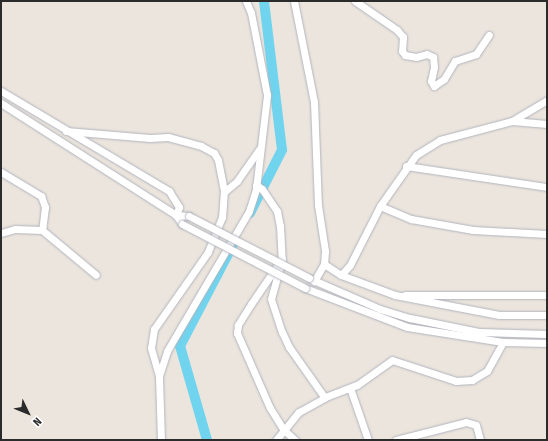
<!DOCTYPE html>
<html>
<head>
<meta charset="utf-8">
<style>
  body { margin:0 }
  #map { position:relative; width:548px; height:441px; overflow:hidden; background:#ece5dd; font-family:"Fira Sans Condensed",sans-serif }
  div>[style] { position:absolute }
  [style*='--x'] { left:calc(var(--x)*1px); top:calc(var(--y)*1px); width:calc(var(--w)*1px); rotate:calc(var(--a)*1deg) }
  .river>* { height:10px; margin:-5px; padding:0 5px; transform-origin:5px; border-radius:5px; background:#70d4ee }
  .roads { filter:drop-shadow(0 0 1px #b1b4be) drop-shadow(0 0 1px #b1b4be) }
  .minor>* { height:7px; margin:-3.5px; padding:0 3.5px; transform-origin:3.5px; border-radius:3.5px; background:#fff }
  .bridges { filter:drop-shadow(0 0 1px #b1b4be) drop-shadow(0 0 1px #b1b4be) }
  .minor-bridge>* { height:7px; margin:-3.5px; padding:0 3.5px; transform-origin:3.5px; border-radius:3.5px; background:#fff }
  span { translate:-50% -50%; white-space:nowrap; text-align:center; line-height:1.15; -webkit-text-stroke:3px #fff; paint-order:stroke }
  .frame { position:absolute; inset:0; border:2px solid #2b2b2b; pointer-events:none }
  .north { position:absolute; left:8px; top:393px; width:40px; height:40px; -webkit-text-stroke:3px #fff; paint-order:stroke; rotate:133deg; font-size:11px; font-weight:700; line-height:16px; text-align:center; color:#2b2b2b }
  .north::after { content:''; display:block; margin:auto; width:14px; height:18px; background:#2b2b2b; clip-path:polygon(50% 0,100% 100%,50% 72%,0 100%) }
</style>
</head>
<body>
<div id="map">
  <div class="river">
    <div style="--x:250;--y:213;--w:71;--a:-63.1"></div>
    <div style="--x:282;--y:150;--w:150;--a:-96.9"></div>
    <div style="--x:207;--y:440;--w:98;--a:-106"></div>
    <div style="--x:180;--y:346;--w:119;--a:-62.4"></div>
  </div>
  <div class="roads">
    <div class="minor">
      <div style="--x:294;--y:1;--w:103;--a:78.8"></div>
      <div style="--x:314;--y:102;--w:103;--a:87.8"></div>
      <div style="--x:318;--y:205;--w:47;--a:81.3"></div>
      <div style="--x:325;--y:251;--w:13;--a:94"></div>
      <div style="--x:324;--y:264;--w:20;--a:120"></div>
      <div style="--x:355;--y:1;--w:51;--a:34.6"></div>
      <div style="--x:397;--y:30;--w:9;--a:49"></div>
      <div style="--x:403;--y:37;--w:14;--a:94"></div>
      <div style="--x:402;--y:51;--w:5;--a:53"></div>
      <div style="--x:405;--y:55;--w:11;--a:10"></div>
      <div style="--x:416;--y:57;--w:11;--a:-15"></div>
      <div style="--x:427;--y:54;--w:7;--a:27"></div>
      <div style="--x:433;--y:57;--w:10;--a:84"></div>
      <div style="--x:434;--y:67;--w:14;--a:102"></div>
      <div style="--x:431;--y:81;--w:6;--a:59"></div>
      <div style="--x:434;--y:86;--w:12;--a:-35"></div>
      <div style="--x:444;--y:79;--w:21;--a:-59"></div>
      <div style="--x:455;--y:61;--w:22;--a:-18"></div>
      <div style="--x:476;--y:54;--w:23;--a:-56"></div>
      <div style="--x:1;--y:91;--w:196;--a:30.8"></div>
      <div style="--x:169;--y:191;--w:19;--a:58"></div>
      <div style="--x:179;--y:207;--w:9;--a:111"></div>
      <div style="--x:176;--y:215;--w:208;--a:-147.4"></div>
      <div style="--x:512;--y:121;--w:35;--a:5"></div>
      <div style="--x:66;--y:131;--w:84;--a:4.8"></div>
      <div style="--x:150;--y:138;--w:18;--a:-3"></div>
      <div style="--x:168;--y:137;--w:34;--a:15"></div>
      <div style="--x:201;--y:146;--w:15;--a:28"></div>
      <div style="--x:214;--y:153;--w:8;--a:60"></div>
      <div style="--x:218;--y:160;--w:31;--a:79"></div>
      <div style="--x:224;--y:190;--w:27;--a:94"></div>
      <div style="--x:222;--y:217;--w:38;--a:112"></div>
      <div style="--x:208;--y:252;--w:94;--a:125"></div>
      <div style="--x:154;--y:329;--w:19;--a:99"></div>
      <div style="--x:151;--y:348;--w:29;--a:74"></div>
      <div style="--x:406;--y:166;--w:143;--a:8.5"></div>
      <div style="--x:1;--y:172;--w:47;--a:31"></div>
      <div style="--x:41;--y:196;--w:12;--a:70"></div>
      <div style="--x:45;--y:207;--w:23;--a:97"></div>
      <div style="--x:256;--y:185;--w:7;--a:34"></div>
      <div style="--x:262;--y:189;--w:27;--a:56"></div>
      <div style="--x:277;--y:211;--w:15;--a:79"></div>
      <div style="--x:280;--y:226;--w:33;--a:87"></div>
      <div style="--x:282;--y:259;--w:41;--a:105.4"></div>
      <div style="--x:271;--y:299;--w:35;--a:72"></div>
      <div style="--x:282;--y:332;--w:17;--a:65"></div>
      <div style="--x:289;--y:347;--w:62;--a:54.8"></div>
      <div style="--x:224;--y:192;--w:17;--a:-40"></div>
      <div style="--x:237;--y:181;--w:39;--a:-55"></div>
      <div style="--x:380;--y:206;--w:34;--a:23"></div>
      <div style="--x:411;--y:219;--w:63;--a:10.1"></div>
      <div style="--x:473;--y:230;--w:74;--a:3.1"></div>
      <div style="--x:182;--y:224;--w:11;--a:-124"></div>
      <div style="--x:176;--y:215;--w:13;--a:4"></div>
      <div style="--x:1;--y:233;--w:15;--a:-16"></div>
      <div style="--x:15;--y:229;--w:27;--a:2"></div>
      <div style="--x:42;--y:230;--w:70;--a:39.8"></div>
      <div style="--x:281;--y:260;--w:53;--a:124.3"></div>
      <div style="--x:251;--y:304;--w:25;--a:122"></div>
      <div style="--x:238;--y:325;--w:8;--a:97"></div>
      <div style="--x:237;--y:333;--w:82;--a:66.3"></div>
      <div style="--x:270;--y:408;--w:26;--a:58"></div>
      <div style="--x:284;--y:430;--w:15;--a:42"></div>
      <div style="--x:324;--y:264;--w:20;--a:33"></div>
      <div style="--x:341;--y:275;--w:58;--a:20.3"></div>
      <div style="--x:395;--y:295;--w:106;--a:10.9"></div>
      <div style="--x:499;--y:315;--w:48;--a:0"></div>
      <div style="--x:341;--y:275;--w:13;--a:-48"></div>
      <div style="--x:350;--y:265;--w:66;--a:-63"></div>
      <div style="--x:380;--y:206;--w:62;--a:-54.8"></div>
      <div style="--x:416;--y:155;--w:28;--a:-32"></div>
      <div style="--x:440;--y:140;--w:74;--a:-14.8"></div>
      <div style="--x:512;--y:121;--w:41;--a:-31"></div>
      <div style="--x:311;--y:279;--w:75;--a:23.5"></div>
      <div style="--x:380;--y:309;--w:31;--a:17"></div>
      <div style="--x:410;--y:318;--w:70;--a:11.5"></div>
      <div style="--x:479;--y:332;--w:68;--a:1.7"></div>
      <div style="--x:305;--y:288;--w:109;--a:20.9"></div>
      <div style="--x:407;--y:327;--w:97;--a:8.9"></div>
      <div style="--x:503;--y:342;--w:44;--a:1.3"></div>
      <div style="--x:405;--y:295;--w:142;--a:0"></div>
      <div style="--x:350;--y:388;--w:55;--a:70.9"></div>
      <div style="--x:161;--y:440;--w:64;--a:-91.8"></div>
      <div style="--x:159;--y:376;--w:26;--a:-72"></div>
      <div style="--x:167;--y:351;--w:162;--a:-59.6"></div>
      <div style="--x:249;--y:211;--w:23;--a:-72"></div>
      <div style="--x:256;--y:189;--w:95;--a:-83.3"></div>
      <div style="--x:267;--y:95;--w:84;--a:-101"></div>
      <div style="--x:251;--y:13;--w:13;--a:-113"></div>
      <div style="--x:276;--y:440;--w:36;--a:-51"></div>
      <div style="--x:299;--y:412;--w:33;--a:-29"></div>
      <div style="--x:328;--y:396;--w:31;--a:-21"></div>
      <div style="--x:357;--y:385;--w:43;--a:-35.5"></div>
      <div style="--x:392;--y:360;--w:67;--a:18.2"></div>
      <div style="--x:456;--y:381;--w:16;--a:-4"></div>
      <div style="--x:472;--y:380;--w:17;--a:-31"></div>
      <div style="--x:487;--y:371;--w:33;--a:-61"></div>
      <div style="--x:396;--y:440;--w:72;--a:-14.4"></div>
      <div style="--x:466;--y:422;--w:10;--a:17"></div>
      <div style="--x:476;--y:425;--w:16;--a:75"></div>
    </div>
  </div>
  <div class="bridges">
    <div class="minor-bridge">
      <div style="--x:189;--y:216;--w:135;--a:27.3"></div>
      <div style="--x:182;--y:224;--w:139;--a:27.5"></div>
    </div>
  </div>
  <div class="frame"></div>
  <div class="north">N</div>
</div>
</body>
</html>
